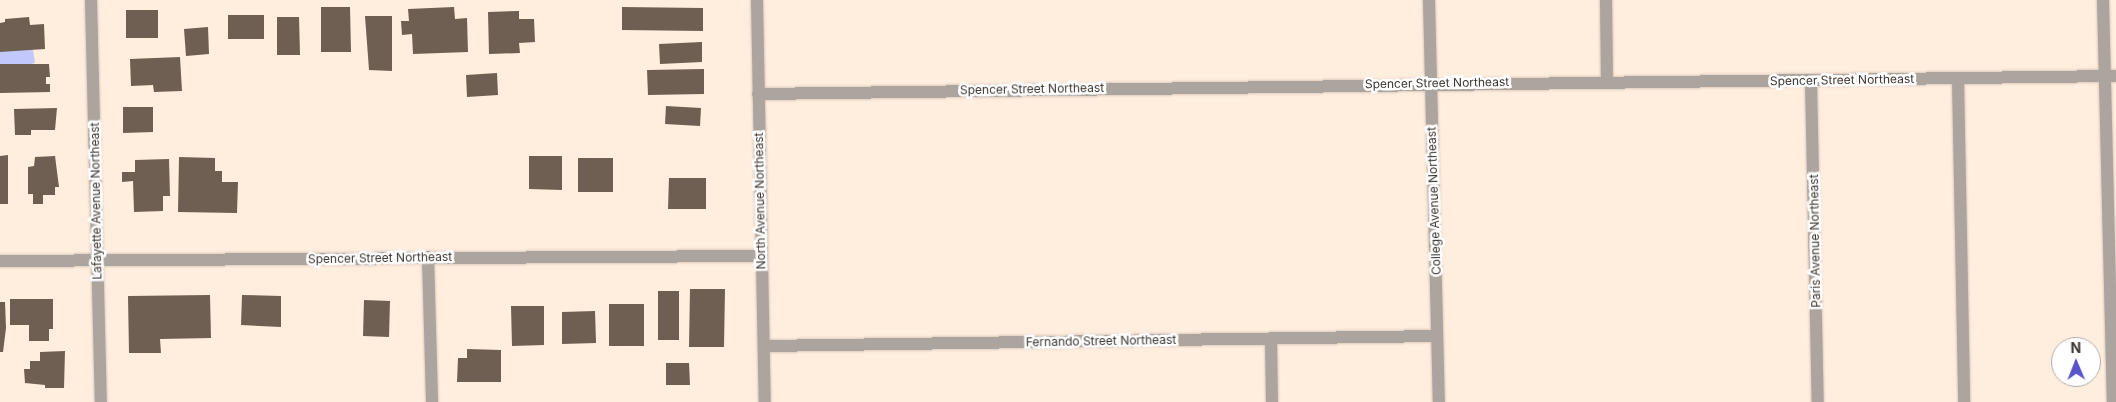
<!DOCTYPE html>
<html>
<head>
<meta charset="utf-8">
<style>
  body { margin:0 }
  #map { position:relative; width:2116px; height:402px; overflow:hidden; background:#ffedde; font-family:Inter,sans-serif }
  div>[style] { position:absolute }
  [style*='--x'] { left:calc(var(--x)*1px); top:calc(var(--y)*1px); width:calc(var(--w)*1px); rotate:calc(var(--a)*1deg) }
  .green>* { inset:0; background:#c2c8fc }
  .building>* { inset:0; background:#6e5f52 }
  .roads { filter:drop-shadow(0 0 1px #d8c8bb) drop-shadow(0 0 1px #d8c8bb) }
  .service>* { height:12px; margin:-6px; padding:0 6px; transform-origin:6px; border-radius:6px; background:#aca49e }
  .minor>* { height:12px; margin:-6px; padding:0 6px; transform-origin:6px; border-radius:6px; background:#aca49e }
  .tertiary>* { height:12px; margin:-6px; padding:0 6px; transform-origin:6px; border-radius:6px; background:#aca49e }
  span { translate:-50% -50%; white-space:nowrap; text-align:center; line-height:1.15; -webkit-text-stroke:5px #fff; paint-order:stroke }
  .street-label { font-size:12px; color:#3c352f }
  .north { position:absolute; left:2051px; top:337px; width:50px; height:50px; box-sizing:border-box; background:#fff; border:1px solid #b1aeac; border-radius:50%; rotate:359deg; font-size:14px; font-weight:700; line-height:20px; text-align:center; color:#3c352f }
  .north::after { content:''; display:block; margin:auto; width:18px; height:22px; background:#5a55cd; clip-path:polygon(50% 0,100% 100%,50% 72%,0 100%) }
</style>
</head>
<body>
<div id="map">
  <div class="green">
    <div style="clip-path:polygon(0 31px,32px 43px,35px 63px,0 71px)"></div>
  </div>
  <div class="building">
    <div style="clip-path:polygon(321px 7px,350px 7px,351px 52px,321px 52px)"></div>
    <div style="clip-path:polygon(454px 7px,455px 19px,467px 18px,468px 52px,413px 54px,412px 34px,402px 35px,401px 21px,409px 21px,408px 9px)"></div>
    <div style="clip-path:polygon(622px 7px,703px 8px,703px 31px,622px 30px)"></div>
    <div style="clip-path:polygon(126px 10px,158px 10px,158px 38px,126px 38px)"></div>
    <div style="clip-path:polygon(519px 11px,519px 19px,534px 19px,535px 42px,519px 43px,520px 53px,489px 54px,488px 12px)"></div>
    <div style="clip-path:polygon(228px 15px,264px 15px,264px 39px,228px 39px)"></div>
    <div style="clip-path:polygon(365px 16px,392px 16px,392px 71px,369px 70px)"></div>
    <div style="clip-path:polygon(29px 17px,30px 25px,44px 24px,45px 49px,0 52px,0 23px,5px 22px,5px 19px)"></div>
    <div style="clip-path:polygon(277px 17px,299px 17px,300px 55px,277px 55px)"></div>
    <div style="clip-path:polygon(208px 27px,209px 54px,186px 56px,184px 29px)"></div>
    <div style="clip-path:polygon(702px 42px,702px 62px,660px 64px,659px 44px)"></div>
    <div style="clip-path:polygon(180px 57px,182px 91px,154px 92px,153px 85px,131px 86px,130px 59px)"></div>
    <div style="clip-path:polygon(0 64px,49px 64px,50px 77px,46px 77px,46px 84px,50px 84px,50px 92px,0 93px)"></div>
    <div style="clip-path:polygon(704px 69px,704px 94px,648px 95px,647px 70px)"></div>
    <div style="clip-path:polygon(497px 73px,498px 95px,467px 97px,466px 75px)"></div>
    <div style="clip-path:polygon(666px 106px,701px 108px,700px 126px,665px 124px)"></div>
    <div style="clip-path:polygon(123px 107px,153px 107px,153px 132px,123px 133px)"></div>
    <div style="clip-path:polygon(57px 108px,55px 130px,31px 130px,31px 135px,15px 135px,14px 109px)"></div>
    <div style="clip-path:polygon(8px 155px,8px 204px,0 204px,0 156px)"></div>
    <div style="clip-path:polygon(55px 156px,59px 187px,55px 187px,55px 195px,43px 195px,43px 204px,33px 204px,33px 194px,28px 194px,28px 167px,34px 166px,35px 157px)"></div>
    <div style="clip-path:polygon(529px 156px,562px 156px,562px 190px,529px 189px)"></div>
    <div style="clip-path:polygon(179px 157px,215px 158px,215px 171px,222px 171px,222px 182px,238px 182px,237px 213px,178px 212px)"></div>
    <div style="clip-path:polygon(578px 158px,613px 158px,613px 192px,578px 192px)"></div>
    <div style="clip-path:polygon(169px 159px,170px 196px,163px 196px,163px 211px,134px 212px,133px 181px,122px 182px,122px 172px,135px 172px,135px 160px)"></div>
    <div style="clip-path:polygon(669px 178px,706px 178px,706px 209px,668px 209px)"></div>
    <div style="clip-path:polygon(690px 289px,725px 289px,724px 347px,689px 347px)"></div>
    <div style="clip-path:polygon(658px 291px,679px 291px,679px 340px,658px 340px)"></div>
    <div style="clip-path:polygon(210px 295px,211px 338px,160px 339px,161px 353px,129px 353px,128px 296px)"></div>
    <div style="clip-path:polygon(242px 295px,281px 296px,281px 327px,241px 325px)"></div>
    <div style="clip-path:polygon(10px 299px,53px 299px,53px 329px,49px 329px,49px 341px,29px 341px,29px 325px,10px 325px)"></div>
    <div style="clip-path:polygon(364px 300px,390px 301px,389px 337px,363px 336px)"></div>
    <div style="clip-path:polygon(0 302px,5px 302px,6px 328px,3px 352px,0 352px)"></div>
    <div style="clip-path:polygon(609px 304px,644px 304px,644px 346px,609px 346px)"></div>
    <div style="clip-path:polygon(511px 306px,544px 306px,544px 345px,512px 346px)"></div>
    <div style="clip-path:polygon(595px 311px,596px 343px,562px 344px,562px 312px)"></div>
    <div style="clip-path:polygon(467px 349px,501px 350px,501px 382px,457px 382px,458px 358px,467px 358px)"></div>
    <div style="clip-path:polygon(65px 351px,64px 388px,45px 388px,45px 385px,25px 383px,24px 369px,30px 369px,30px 361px,40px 361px,40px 352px)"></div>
    <div style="clip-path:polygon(666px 363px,689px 363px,690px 385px,666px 385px)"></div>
  </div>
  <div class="roads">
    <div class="service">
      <div style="--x:1606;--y:0;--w:82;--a:89.3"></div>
      <div style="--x:1958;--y:79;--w:323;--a:88.9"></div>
      <div style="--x:1271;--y:339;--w:63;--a:89.1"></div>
    </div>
    <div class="minor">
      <div style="--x:757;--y:0;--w:402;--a:88.9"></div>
      <div style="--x:2103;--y:0;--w:402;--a:88.6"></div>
      <div style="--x:1811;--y:81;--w:321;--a:88.8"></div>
      <div style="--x:758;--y:94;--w:1358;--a:-0.76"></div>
      <div style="--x:428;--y:257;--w:145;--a:88.4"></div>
      <div style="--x:0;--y:261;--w:761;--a:-0.38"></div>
      <div style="--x:764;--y:346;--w:673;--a:-0.85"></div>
    </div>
    <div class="tertiary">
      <div style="--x:91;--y:0;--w:402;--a:88.6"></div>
      <div style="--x:1429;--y:0;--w:402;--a:88.6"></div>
    </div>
  </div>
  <div class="street-label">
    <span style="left:1842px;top:80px;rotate:-1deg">Spencer Street Northeast</span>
    <span style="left:1437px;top:83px;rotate:-1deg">Spencer Street Northeast</span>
    <span style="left:1032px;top:89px;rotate:-1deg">Spencer Street Northeast</span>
    <span style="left:96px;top:201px;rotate:-91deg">Lafayette Avenue Northeast</span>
    <span style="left:760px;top:201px;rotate:-91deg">North Avenue Northeast</span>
    <span style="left:1434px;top:201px;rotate:-92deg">College Avenue Northeast</span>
    <span style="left:1815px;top:241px;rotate:-91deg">Paris Avenue Northeast</span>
    <span style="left:380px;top:258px;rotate:-1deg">Spencer Street Northeast</span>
    <span style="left:1101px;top:341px;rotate:-1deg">Fernando Street Northeast</span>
  </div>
  <div class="north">N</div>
</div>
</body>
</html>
